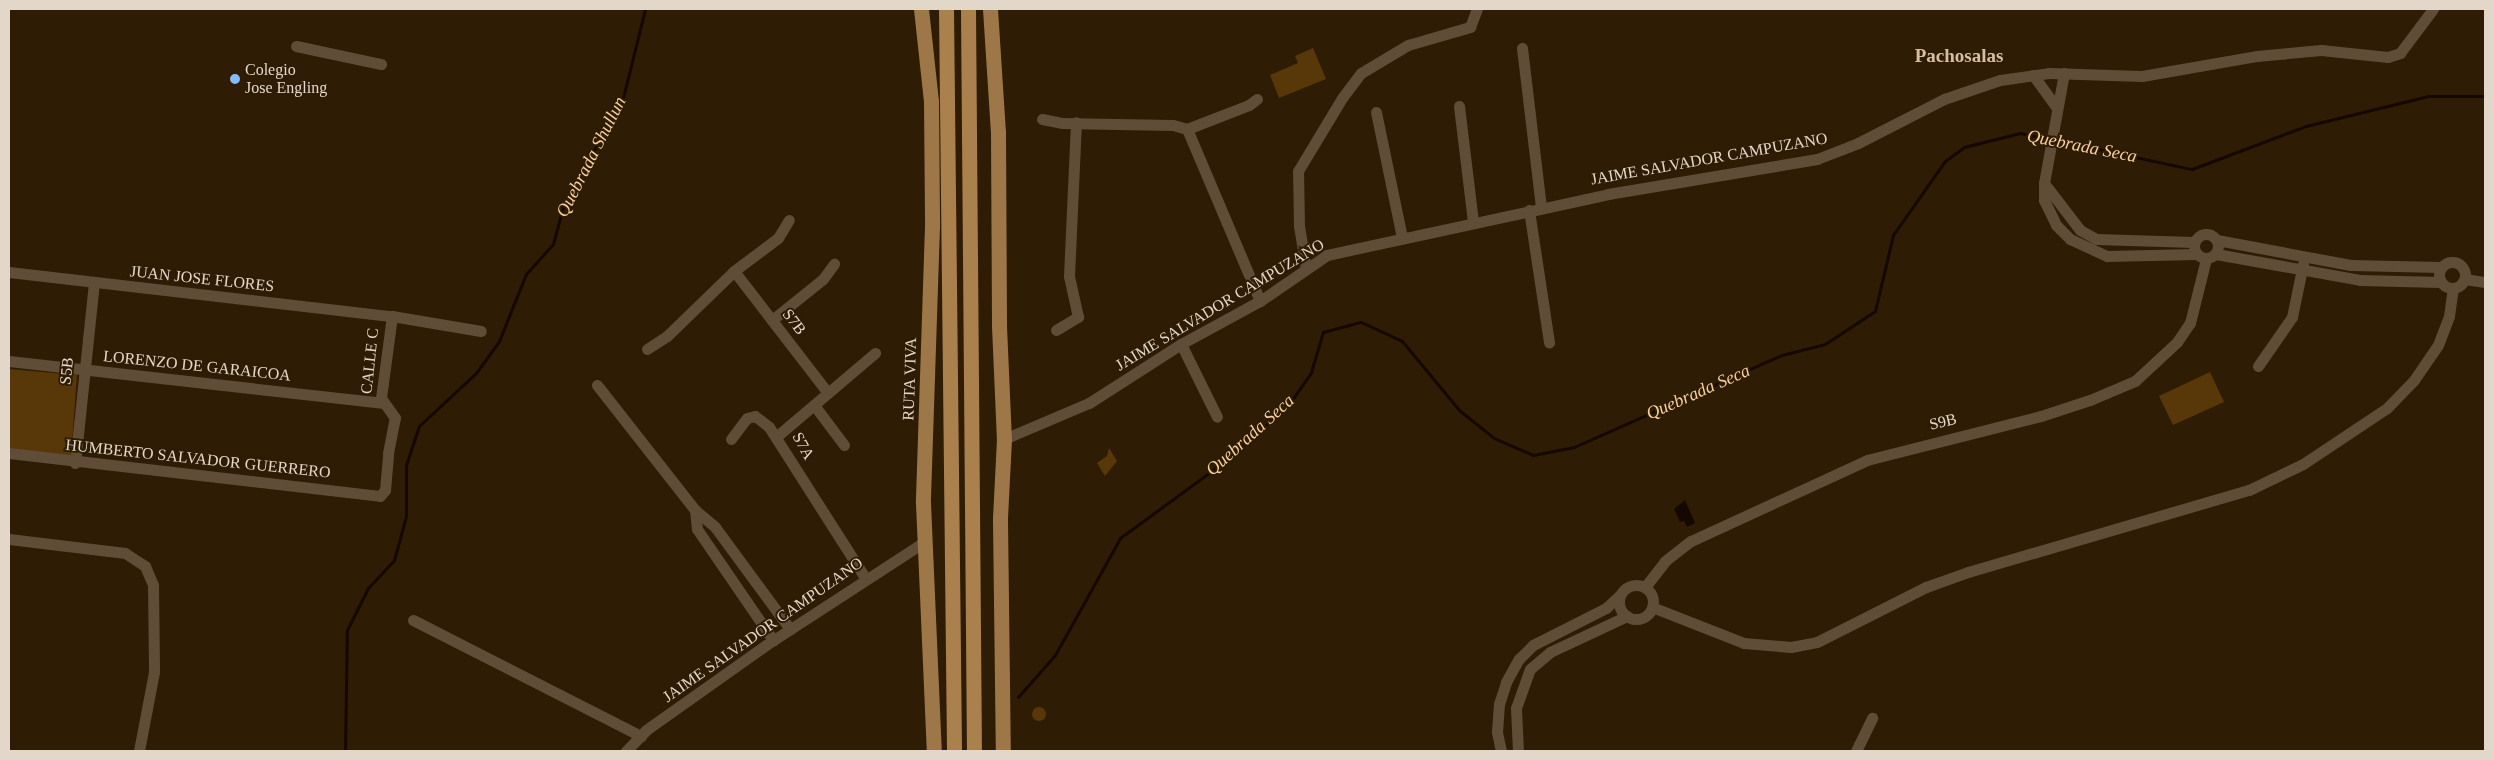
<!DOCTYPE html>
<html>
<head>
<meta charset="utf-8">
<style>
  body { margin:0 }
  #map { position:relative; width:2494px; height:760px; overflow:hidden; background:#2e1c04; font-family:Georgia,serif }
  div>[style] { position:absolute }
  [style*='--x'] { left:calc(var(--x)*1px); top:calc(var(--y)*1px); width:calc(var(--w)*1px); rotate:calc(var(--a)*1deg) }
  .green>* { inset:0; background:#583808 }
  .round { border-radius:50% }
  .water>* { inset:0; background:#150800 }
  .stream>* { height:3px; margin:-1.5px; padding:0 1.5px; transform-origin:1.5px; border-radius:1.5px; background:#150800 }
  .minor>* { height:11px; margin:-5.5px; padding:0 5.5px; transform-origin:5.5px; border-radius:5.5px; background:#5f4d37 }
  .minor>.ring { margin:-5.5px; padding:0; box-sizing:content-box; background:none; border:11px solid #5f4d37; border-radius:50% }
  .primary>* { height:15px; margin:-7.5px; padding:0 7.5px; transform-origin:7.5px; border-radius:7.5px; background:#9e7748 }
  .trunk>* { height:15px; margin:-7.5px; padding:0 7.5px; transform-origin:7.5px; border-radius:7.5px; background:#aa804c }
  .dots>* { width:14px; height:14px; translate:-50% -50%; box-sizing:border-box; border:2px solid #2e1c04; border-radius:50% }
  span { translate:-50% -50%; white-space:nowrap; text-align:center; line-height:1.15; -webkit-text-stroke:4px #2e1c04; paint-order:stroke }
  .poi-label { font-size:16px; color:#e3d7c9 }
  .left { translate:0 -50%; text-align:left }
  .street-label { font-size:16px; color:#e3d7c9 }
  .water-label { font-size:18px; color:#f7cfa2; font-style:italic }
  .quarter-label { font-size:19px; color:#d7bea3; font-weight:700 }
  .frame { position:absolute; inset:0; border:10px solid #e3d7c9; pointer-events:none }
</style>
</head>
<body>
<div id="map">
  <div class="green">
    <div style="clip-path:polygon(1313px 48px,1326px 79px,1279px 98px,1270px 75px,1298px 63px,1295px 56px)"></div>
    <div style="clip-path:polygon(9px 369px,77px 375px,71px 457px,9px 448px)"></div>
    <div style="clip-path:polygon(2210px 372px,2224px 402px,2173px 425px,2159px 396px)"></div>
    <div style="clip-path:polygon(1109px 448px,1117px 461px,1105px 476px,1097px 463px,1107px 456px)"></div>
    <div class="round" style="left:1032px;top:707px;width:14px;height:14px"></div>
  </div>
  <div class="water">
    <div style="clip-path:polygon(1685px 500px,1695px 523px,1687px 527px,1684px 521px,1680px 522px,1674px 509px)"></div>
  </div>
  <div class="stream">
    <div style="--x:2055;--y:140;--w:140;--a:12"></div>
    <div style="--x:2192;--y:169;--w:122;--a:-20.7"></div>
    <div style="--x:2306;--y:126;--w:126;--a:-13.8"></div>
    <div style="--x:2428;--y:96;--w:57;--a:0"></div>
    <div style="--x:1018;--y:697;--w:56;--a:-48.6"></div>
    <div style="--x:1055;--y:655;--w:134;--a:-60.9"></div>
    <div style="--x:1120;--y:538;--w:134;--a:-36.2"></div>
    <div style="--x:1228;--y:459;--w:82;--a:-42"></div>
    <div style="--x:1289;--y:404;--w:39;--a:-55"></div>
    <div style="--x:1311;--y:372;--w:42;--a:-73.3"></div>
    <div style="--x:1323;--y:332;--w:39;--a:-15"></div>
    <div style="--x:1361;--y:322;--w:45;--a:24.9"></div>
    <div style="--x:1402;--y:341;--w:89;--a:50.4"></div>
    <div style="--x:1459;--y:410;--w:45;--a:38.7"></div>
    <div style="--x:1494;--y:438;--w:43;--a:23.6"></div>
    <div style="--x:1533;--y:455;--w:42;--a:-11"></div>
    <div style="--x:1574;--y:447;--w:227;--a:-23.9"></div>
    <div style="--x:1782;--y:355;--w:44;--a:-14.3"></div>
    <div style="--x:1825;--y:344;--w:60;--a:-33.4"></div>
    <div style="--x:1875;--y:311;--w:78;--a:-76.7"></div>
    <div style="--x:1893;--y:235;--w:90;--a:-54.9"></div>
    <div style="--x:1945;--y:161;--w:24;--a:-36"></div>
    <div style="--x:1964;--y:147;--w:58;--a:-14"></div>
    <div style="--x:2020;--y:133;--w:30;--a:12"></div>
    <div style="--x:345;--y:751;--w:121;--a:-89.1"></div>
    <div style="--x:347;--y:630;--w:47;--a:-63.4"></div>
    <div style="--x:368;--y:588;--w:38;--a:-47"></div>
    <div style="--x:394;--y:560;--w:46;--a:-74.7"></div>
    <div style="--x:406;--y:516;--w:51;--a:-90"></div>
    <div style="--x:406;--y:465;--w:41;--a:-71.6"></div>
    <div style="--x:419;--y:426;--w:78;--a:-42.9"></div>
    <div style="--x:476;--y:373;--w:39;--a:-54"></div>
    <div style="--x:499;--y:341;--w:72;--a:-68.1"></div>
    <div style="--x:526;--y:274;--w:40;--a:-48"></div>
    <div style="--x:553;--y:244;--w:39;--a:-75"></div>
    <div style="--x:563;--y:206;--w:124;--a:-60.9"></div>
    <div style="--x:623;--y:98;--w:92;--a:-76.1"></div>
  </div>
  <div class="minor">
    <div style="--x:296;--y:46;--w:87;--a:12"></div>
    <div style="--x:1522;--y:48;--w:161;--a:83.2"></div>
    <div style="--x:2064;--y:73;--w:112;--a:100.3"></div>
    <div style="--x:2044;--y:183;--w:17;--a:90"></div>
    <div style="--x:2044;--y:200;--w:28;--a:64"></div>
    <div style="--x:2056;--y:225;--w:20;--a:45"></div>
    <div style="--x:2070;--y:239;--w:41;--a:24.7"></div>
    <div style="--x:2107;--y:256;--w:89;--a:-1.3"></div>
    <div style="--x:2033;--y:75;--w:41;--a:54"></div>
    <div style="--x:1459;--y:106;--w:117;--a:83.1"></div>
    <div style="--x:1376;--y:112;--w:128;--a:78.3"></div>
    <div style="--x:1042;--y:119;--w:20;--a:11"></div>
    <div style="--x:1062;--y:123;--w:111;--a:1"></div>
    <div style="--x:1173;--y:125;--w:15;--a:16"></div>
    <div style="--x:1187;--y:129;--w:66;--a:-21.2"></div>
    <div style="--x:1249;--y:105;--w:10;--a:-37"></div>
    <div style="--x:1187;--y:129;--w:187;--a:67"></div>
    <div style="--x:2044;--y:183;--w:59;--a:52.5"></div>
    <div style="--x:2080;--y:230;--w:18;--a:29"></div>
    <div style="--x:2096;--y:239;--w:98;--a:1.8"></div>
    <div style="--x:1529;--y:210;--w:134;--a:81.4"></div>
    <div class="ring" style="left:2194px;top:234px;width:13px;height:13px"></div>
    <div style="--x:2217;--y:240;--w:136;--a:10.6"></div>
    <div style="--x:2351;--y:265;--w:89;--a:1.3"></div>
    <div style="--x:2216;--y:254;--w:146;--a:10.2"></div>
    <div style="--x:2360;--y:280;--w:80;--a:1.4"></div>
    <div class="ring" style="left:2439px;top:262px;width:15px;height:15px"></div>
    <div style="--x:1306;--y:269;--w:44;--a:-99.2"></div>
    <div style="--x:1299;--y:226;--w:55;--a:-91"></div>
    <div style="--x:1298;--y:171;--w:85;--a:-58.9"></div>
    <div style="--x:1342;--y:98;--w:31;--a:-53"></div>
    <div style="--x:1361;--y:73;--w:55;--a:-30.8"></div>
    <div style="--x:1408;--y:45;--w:65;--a:-16.2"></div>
    <div style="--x:1470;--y:27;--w:19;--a:-69"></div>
    <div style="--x:734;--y:271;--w:154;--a:52.4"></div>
    <div style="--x:9;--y:272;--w:386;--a:6.6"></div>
    <div style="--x:392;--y:316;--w:90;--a:9.6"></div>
    <div style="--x:2465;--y:279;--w:20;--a:9"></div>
    <div style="--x:772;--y:320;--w:65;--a:-38.8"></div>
    <div style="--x:823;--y:279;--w:19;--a:-54"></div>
    <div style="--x:1056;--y:330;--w:26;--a:-31"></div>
    <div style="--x:1078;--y:317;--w:42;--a:-102.4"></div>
    <div style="--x:1069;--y:276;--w:154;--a:-87.4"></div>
    <div style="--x:1181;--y:344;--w:81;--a:63.7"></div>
    <div style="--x:647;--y:349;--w:24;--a:-33"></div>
    <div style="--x:667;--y:336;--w:93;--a:-44.1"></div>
    <div style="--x:734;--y:271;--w:55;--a:-36.9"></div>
    <div style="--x:778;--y:238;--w:21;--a:-59"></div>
    <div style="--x:9;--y:361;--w:375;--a:6.4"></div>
    <div style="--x:2258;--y:366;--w:60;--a:-55.2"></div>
    <div style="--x:2292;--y:317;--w:54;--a:-78.3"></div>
    <div style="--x:597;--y:385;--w:159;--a:51.9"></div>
    <div style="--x:695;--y:510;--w:26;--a:40"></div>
    <div style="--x:715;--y:527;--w:127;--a:53.7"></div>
    <div style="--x:814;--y:405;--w:50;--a:53.1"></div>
    <div style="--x:776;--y:437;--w:130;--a:-40.3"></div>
    <div style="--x:731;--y:439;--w:26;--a:-53"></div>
    <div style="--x:747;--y:418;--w:8;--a:-14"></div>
    <div style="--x:755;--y:416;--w:18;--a:38"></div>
    <div style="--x:769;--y:427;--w:180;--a:57.5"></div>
    <div style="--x:1004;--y:439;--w:92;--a:-23"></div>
    <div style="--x:1089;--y:403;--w:109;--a:-32.7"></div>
    <div style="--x:1181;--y:344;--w:90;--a:-28.6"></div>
    <div style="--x:1260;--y:301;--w:81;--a:-34.5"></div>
    <div style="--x:1327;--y:255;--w:288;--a:-12.2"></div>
    <div style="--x:1608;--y:194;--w:212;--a:-9.5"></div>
    <div style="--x:1817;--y:159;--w:44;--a:-21.3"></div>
    <div style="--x:1858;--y:143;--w:97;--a:-27.1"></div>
    <div style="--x:1944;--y:99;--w:59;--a:-18.7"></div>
    <div style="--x:2000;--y:80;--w:49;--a:-8.1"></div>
    <div style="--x:2049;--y:73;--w:93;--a:1.8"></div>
    <div style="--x:2142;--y:76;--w:117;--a:-9.9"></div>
    <div style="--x:2257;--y:56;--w:64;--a:-5.4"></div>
    <div style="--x:2321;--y:50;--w:67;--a:6"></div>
    <div style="--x:2388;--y:57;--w:13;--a:-18"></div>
    <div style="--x:2400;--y:53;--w:55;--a:-53.1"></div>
    <div style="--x:9;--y:453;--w:373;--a:6.6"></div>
    <div style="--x:380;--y:496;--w:8;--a:-50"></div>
    <div style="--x:385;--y:490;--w:37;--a:-85"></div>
    <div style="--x:388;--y:453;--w:36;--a:-79"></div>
    <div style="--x:395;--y:418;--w:24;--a:-125"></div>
    <div style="--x:381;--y:398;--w:83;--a:-82.4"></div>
    <div style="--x:75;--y:463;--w:181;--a:-84"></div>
    <div style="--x:695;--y:510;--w:19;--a:84"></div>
    <div style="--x:697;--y:529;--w:135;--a:55.6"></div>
    <div style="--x:9;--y:539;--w:117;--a:6.9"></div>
    <div style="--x:125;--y:553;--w:24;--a:33"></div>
    <div style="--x:145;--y:566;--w:21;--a:67"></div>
    <div style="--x:153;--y:585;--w:87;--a:89.3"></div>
    <div style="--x:154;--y:672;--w:80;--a:100.8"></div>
    <div class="ring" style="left:1619px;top:585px;width:23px;height:23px"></div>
    <div style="--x:1645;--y:587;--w:33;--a:-52"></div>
    <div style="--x:1665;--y:561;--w:33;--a:-38"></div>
    <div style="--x:1691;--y:541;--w:194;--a:-24.7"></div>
    <div style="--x:1867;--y:460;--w:179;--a:-14.2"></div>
    <div style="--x:2041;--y:416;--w:52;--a:-18.1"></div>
    <div style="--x:2090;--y:400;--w:49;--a:-22.9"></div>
    <div style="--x:2135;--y:381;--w:57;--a:-42.9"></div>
    <div style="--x:2177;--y:342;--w:23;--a:-56"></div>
    <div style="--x:2190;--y:323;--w:66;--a:-76"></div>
    <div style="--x:1652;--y:607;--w:99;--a:21.4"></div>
    <div style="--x:1744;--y:643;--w:47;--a:4.9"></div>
    <div style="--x:1791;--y:647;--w:26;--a:-11"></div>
    <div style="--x:1817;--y:642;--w:122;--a:-26.8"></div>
    <div style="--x:1926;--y:587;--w:45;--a:-19.7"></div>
    <div style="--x:1968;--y:572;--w:293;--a:-16.3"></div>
    <div style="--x:2249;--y:490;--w:60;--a:-25.7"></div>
    <div style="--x:2303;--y:464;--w:101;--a:-33.7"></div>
    <div style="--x:2387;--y:408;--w:39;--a:-46"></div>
    <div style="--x:2414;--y:380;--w:42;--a:-55.6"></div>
    <div style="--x:2438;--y:345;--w:31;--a:-69"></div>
    <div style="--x:2449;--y:316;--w:27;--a:-82"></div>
    <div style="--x:413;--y:620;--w:256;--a:27"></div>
    <div style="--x:626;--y:751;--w:29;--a:-46"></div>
    <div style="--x:646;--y:730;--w:147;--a:-35.3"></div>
    <div style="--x:766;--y:645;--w:189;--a:-33.1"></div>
    <div style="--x:1501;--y:751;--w:19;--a:-102"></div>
    <div style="--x:1497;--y:732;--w:28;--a:-86"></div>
    <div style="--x:1499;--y:704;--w:23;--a:-72"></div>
    <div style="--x:1506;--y:682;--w:26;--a:-61"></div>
    <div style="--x:1519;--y:659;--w:20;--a:-45"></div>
    <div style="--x:1533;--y:645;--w:82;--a:-26.9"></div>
    <div style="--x:1606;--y:608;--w:19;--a:-43"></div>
    <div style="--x:1518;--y:751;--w:43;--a:-92.7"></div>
    <div style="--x:1516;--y:708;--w:41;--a:-70.3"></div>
    <div style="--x:1530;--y:669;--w:26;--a:-40"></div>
    <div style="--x:1550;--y:652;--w:85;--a:-25.1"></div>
    <div style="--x:1856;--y:751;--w:37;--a:-64"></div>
  </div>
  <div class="primary">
    <div style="--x:921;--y:9;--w:93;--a:83.8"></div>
    <div style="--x:931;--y:101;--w:125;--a:89.5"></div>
    <div style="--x:932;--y:226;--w:277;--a:91.9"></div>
    <div style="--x:923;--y:503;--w:248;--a:87.5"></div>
    <div style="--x:990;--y:9;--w:123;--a:86.3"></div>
    <div style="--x:998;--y:132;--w:194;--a:89.7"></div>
    <div style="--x:999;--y:326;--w:113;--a:87.5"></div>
    <div style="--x:1004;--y:439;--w:80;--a:92.9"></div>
    <div style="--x:1000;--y:519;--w:232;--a:89.3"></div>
  </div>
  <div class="trunk">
    <div style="--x:946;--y:9;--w:742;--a:89.38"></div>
    <div style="--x:968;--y:9;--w:742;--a:89.54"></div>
  </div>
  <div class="dots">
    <div style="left:235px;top:79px;background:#84bcfb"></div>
  </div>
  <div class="poi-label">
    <span class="left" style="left:245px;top:79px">Colegio<br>Jose Engling</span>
  </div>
  <div class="street-label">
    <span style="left:1709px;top:159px;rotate:-10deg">JAIME SALVADOR CAMPUZANO</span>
    <span style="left:202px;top:279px;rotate:6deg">JUAN JOSE FLORES</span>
    <span style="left:1220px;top:305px;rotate:-31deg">JAIME SALVADOR CAMPUZANO</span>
    <span style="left:794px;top:322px;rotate:53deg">S7B</span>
    <span style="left:370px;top:361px;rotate:-84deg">CALLE C</span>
    <span style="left:197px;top:366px;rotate:6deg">LORENZO DE GARAICOA</span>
    <span style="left:67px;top:371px;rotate:-84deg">S5B</span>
    <span style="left:910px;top:379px;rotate:-88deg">RUTA VIVA</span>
    <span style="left:1943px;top:422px;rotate:-13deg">S9B</span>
    <span style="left:803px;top:446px;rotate:61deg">S7A</span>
    <span style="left:198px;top:459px;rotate:6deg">HUMBERTO SALVADOR GUERRERO</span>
    <span style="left:763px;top:630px;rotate:-35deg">JAIME SALVADOR CAMPUZANO</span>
  </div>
  <div class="water-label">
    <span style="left:2082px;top:146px;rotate:11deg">Quebrada Seca</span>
    <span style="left:591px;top:157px;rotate:-63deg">Quebrada Shullun</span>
    <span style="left:1698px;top:392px;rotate:-24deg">Quebrada Seca</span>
    <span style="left:1250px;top:435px;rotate:-42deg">Quebrada Seca</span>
  </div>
  <div class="quarter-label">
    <span style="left:1959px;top:56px">Pachosalas</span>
  </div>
  <div class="frame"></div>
</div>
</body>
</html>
